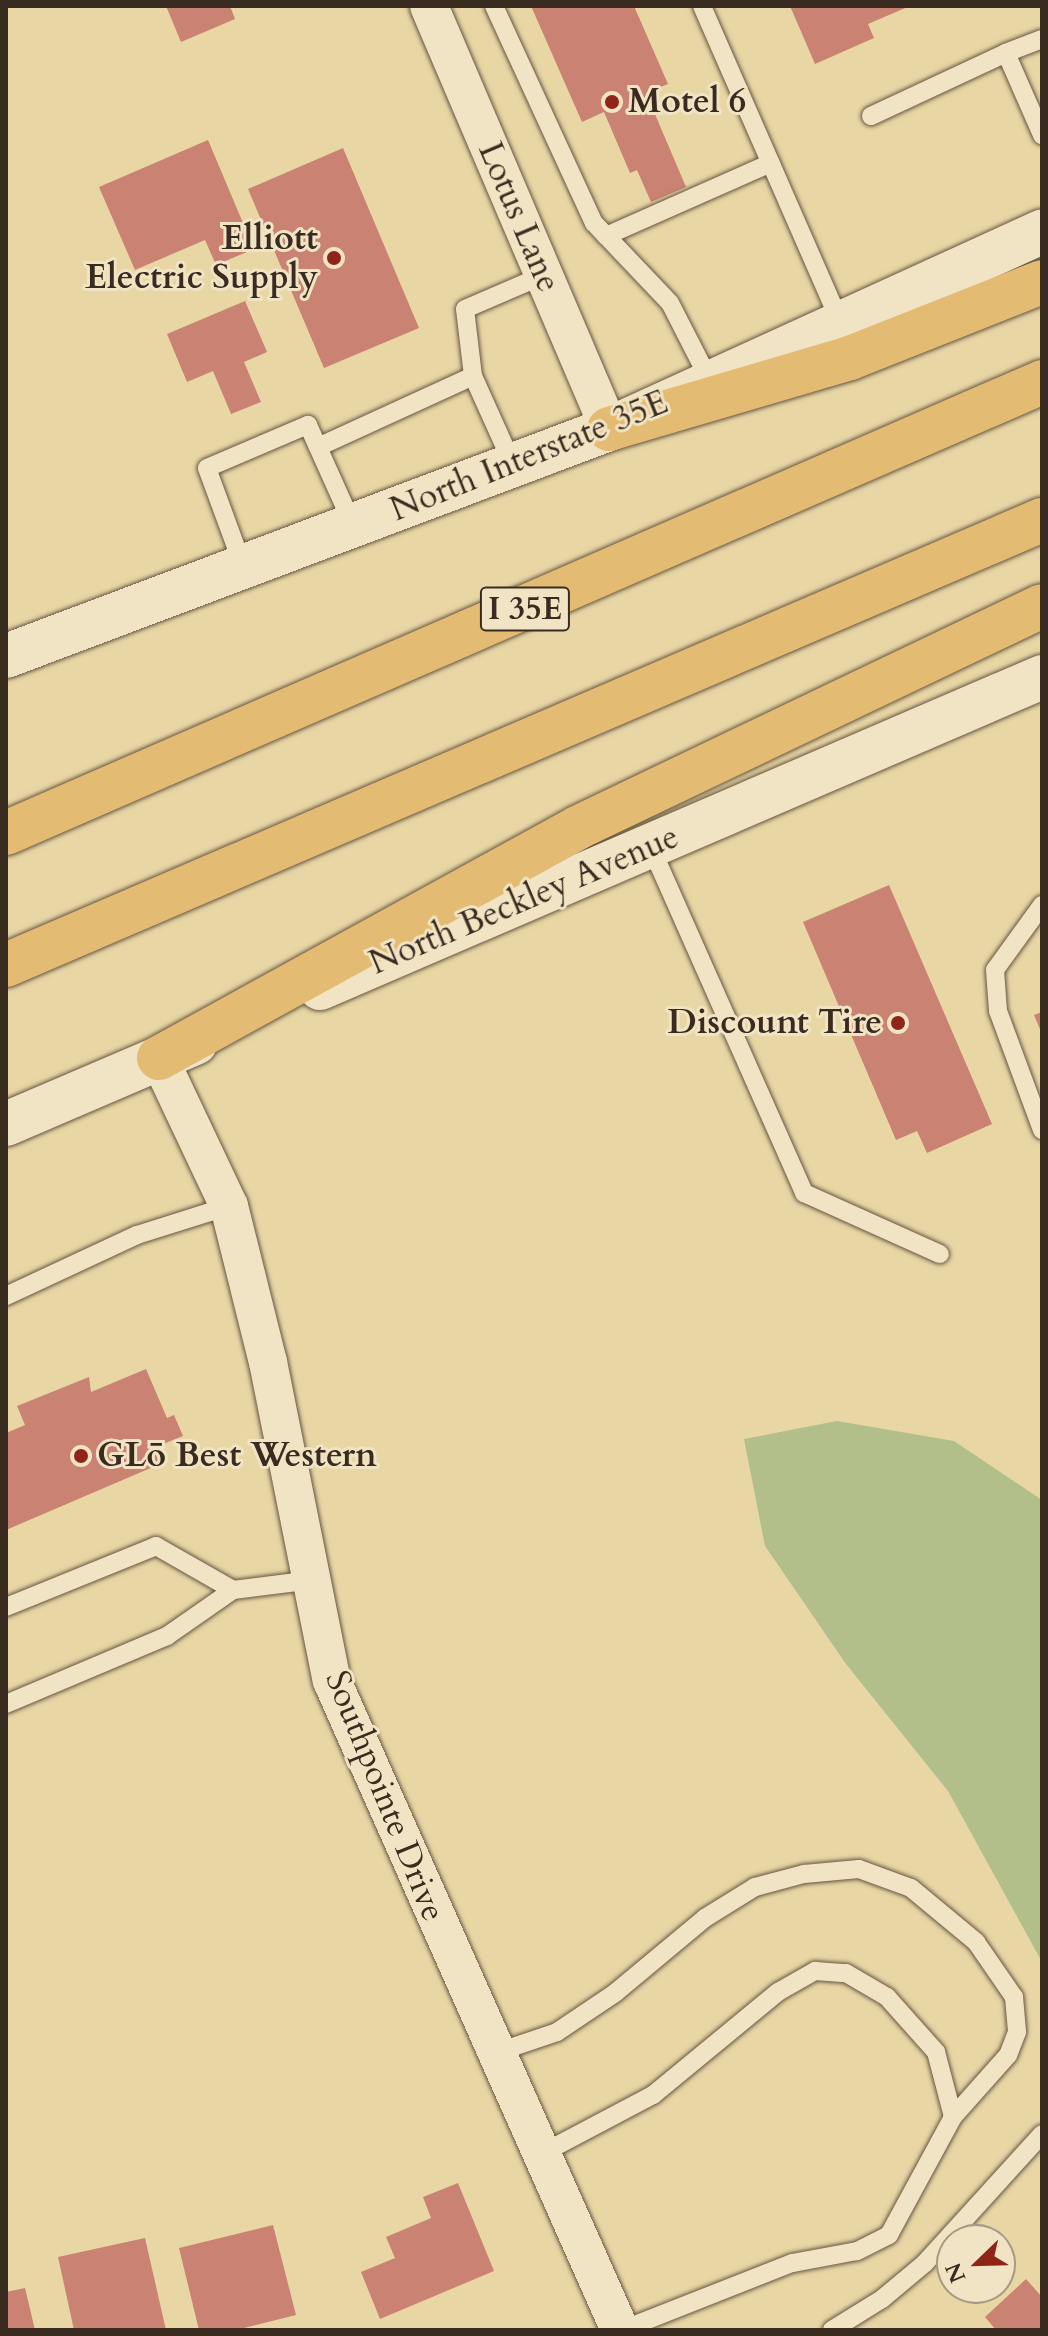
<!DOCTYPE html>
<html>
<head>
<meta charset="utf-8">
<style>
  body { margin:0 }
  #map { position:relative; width:1048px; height:2336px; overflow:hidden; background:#e9d6a5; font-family:Cardo,serif }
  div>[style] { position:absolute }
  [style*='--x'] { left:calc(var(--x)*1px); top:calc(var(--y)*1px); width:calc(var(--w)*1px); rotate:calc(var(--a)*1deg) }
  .green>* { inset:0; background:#b2bf8a }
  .building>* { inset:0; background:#ca8272 }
  .roads { filter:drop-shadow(0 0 2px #665641) drop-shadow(0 0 2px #665641) }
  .lane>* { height:18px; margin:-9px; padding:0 9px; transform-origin:9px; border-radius:9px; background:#f1e4c4 }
  .street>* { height:38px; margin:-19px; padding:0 19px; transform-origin:19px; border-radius:19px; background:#f1e4c4 }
  .secondary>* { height:44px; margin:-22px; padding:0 22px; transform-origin:22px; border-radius:22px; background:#f1e4c4 }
  .highway>* { height:44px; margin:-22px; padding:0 22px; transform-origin:22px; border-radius:22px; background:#e4bb72 }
  .dots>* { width:22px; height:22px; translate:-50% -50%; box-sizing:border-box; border:4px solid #f1e4c4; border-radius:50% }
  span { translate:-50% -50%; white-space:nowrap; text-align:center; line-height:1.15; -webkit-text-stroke:6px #f1e4c4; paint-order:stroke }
  .shield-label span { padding:2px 6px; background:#f1e4c4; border:2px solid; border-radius:6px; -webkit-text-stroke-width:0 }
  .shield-label { font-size:32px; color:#3a2b20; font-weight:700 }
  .poi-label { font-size:34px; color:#3a2b20; font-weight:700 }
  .left { translate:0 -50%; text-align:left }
  .right { translate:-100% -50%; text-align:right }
  .street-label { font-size:34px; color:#3a2b20 }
  .frame { position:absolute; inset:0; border:8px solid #3a2b20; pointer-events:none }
  .north { position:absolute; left:936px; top:2224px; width:80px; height:80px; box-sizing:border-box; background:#f1e4c4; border:2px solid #a89a82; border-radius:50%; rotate:247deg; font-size:22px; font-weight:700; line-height:32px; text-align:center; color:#3a2b20 }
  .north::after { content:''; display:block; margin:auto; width:28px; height:36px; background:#8f2418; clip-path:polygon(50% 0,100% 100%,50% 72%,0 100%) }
</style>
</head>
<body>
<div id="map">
  <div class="green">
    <div style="clip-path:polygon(837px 1421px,954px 1441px,1042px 1500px,1042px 1962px,948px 1791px,846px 1664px,765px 1546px,744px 1439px)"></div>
  </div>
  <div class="building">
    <div style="clip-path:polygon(166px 6px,230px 6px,235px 19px,181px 42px)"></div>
    <div style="clip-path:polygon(531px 6px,634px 6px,668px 84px,646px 93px,686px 187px,651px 202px,637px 170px,630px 173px,604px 112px,582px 122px)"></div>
    <div style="clip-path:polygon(790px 6px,910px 6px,868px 24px,874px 38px,815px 64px)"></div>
    <div style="clip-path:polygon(208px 140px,254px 249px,216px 265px,205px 240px,135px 270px,99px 187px)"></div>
    <div style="clip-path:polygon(343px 148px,419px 328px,324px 368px,248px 189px)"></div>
    <div style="clip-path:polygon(245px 301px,267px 352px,244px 362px,261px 402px,231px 414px,213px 371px,187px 382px,167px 334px)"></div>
    <div style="clip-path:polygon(889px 885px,992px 1124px,927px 1153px,917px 1131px,896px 1140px,803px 922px)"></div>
    <div style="clip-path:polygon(1042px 1012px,1042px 1034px,1034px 1015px)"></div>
    <div style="clip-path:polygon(146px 1369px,167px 1418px,174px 1415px,183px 1436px,153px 1448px,160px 1464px,6px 1530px,6px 1433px,25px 1425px,17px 1406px,89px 1377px,91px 1392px)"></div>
    <div style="clip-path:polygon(458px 2183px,494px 2271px,380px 2319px,361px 2272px,395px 2258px,386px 2237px,431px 2218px,423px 2197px)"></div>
    <div style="clip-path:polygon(273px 2225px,296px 2315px,236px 2330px,199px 2330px,179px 2248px)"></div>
    <div style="clip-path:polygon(145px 2238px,166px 2330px,74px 2330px,58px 2257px)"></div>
    <div style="clip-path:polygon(1026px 2279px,1042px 2297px,1042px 2330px,996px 2330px,985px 2317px)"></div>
    <div style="clip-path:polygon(25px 2288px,35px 2330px,6px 2330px,6px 2292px)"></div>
  </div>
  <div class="roads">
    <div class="lane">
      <div style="--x:494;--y:6;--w:239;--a:65.3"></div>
      <div style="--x:594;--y:223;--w:110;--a:46.5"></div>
      <div style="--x:670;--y:303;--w:90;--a:62.9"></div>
      <div style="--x:702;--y:6;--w:347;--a:66.4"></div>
      <div style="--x:1042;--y:39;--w:39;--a:159"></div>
      <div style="--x:1006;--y:53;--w:90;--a:66.3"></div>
      <div style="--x:871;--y:116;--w:149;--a:-25"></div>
      <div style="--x:606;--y:236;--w:180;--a:-23.9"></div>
      <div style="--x:473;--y:376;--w:67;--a:-96.8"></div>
      <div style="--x:465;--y:309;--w:86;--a:-23.3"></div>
      <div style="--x:318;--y:447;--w:170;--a:-24.6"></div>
      <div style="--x:473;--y:376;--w:98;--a:65.8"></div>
      <div style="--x:243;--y:566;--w:104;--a:-110.2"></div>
      <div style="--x:207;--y:468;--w:110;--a:-23.1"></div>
      <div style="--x:308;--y:425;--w:110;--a:65.8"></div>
      <div style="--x:650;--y:845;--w:381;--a:66.1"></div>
      <div style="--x:804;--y:1193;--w:149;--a:24.2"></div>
      <div style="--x:1042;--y:905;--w:80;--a:125.9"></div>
      <div style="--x:995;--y:970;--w:41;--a:85.8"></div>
      <div style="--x:998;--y:1011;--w:127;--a:69.7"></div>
      <div style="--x:6;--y:1296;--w:145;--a:-25"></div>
      <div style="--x:137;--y:1235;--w:96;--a:-17.5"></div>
      <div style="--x:6;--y:1607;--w:162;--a:-22.1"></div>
      <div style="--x:156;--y:1546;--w:89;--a:29.7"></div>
      <div style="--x:233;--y:1590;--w:80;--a:-7.2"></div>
      <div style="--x:6;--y:1704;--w:175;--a:-22.9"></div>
      <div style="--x:167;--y:1636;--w:80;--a:-34.9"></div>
      <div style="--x:495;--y:2053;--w:65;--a:-18.7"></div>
      <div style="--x:557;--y:2032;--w:70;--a:-33.9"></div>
      <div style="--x:615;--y:1993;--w:117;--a:-39.8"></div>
      <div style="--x:705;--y:1918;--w:59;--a:-31.8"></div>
      <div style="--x:755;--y:1887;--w:51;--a:-14.9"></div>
      <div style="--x:804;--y:1874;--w:55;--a:-5.2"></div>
      <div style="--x:859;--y:1869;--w:55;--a:20.1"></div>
      <div style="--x:911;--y:1888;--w:85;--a:39.7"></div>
      <div style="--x:976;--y:1942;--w:67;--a:55.4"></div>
      <div style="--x:1014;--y:1997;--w:35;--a:85"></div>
      <div style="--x:1017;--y:2032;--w:25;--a:111"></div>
      <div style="--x:1008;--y:2055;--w:83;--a:131.6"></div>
      <div style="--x:541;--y:2154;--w:127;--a:-27.8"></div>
      <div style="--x:653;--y:2095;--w:162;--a:-39.5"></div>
      <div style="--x:778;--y:1992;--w:43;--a:-29.6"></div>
      <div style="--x:815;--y:1971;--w:31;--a:4"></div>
      <div style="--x:846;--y:1973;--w:48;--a:30.3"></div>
      <div style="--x:887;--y:1997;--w:74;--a:48.3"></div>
      <div style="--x:936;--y:2052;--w:67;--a:75.3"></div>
      <div style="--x:953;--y:2117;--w:134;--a:118.5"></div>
      <div style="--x:889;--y:2235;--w:36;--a:153"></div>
      <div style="--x:857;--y:2251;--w:66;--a:169.5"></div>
      <div style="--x:792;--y:2263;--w:183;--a:158.5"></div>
      <div style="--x:832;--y:2330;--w:59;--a:-31.8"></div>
      <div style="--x:882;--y:2299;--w:56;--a:-39.9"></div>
      <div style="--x:925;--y:2263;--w:174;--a:-47.8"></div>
    </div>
    <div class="street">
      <div style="--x:429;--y:6;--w:460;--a:66.9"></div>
      <div style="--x:159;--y:1058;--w:164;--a:64.7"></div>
      <div style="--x:229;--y:1206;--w:161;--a:76"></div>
      <div style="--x:268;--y:1362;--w:325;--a:78.7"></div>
      <div style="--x:332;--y:1681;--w:710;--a:66.07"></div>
    </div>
    <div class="secondary">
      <div style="--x:6;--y:656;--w:644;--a:-20.63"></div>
      <div style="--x:609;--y:429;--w:476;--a:-24.5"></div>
      <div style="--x:320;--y:988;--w:786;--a:-23.3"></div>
      <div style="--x:6;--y:1124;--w:206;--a:-23.2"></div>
    </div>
    <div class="highway">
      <div style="--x:609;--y:429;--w:251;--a:-16.4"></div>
      <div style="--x:850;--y:358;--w:206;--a:-21.6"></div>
      <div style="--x:6;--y:833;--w:1130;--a:-23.52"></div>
      <div style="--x:6;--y:965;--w:1128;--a:-23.25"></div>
      <div style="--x:159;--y:1058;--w:477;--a:-28.8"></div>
      <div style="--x:577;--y:828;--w:515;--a:-25.52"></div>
    </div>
  </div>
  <div class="dots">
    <div style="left:612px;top:102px;background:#8f2418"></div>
    <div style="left:334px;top:258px;background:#8f2418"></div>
    <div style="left:898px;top:1023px;background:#8f2418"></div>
    <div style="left:81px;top:1456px;background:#8f2418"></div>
  </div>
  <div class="shield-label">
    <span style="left:525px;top:609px">I 35E</span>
  </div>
  <div class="poi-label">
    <span class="left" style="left:628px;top:102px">Motel 6</span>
    <span class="right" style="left:318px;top:258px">Elliott<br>Electric Supply</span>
    <span class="right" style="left:882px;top:1023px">Discount Tire</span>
    <span class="left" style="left:97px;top:1456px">GLō Best Western</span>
  </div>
  <div class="street-label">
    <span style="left:519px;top:217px;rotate:67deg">Lotus Lane</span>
    <span style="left:529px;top:456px;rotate:-22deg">North Interstate 35E</span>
    <span style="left:524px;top:900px;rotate:-23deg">North Beckley Avenue</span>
    <span style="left:385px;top:1796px;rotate:68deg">Southpointe Drive</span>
  </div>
  <div class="frame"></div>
  <div class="north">N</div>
</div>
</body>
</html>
